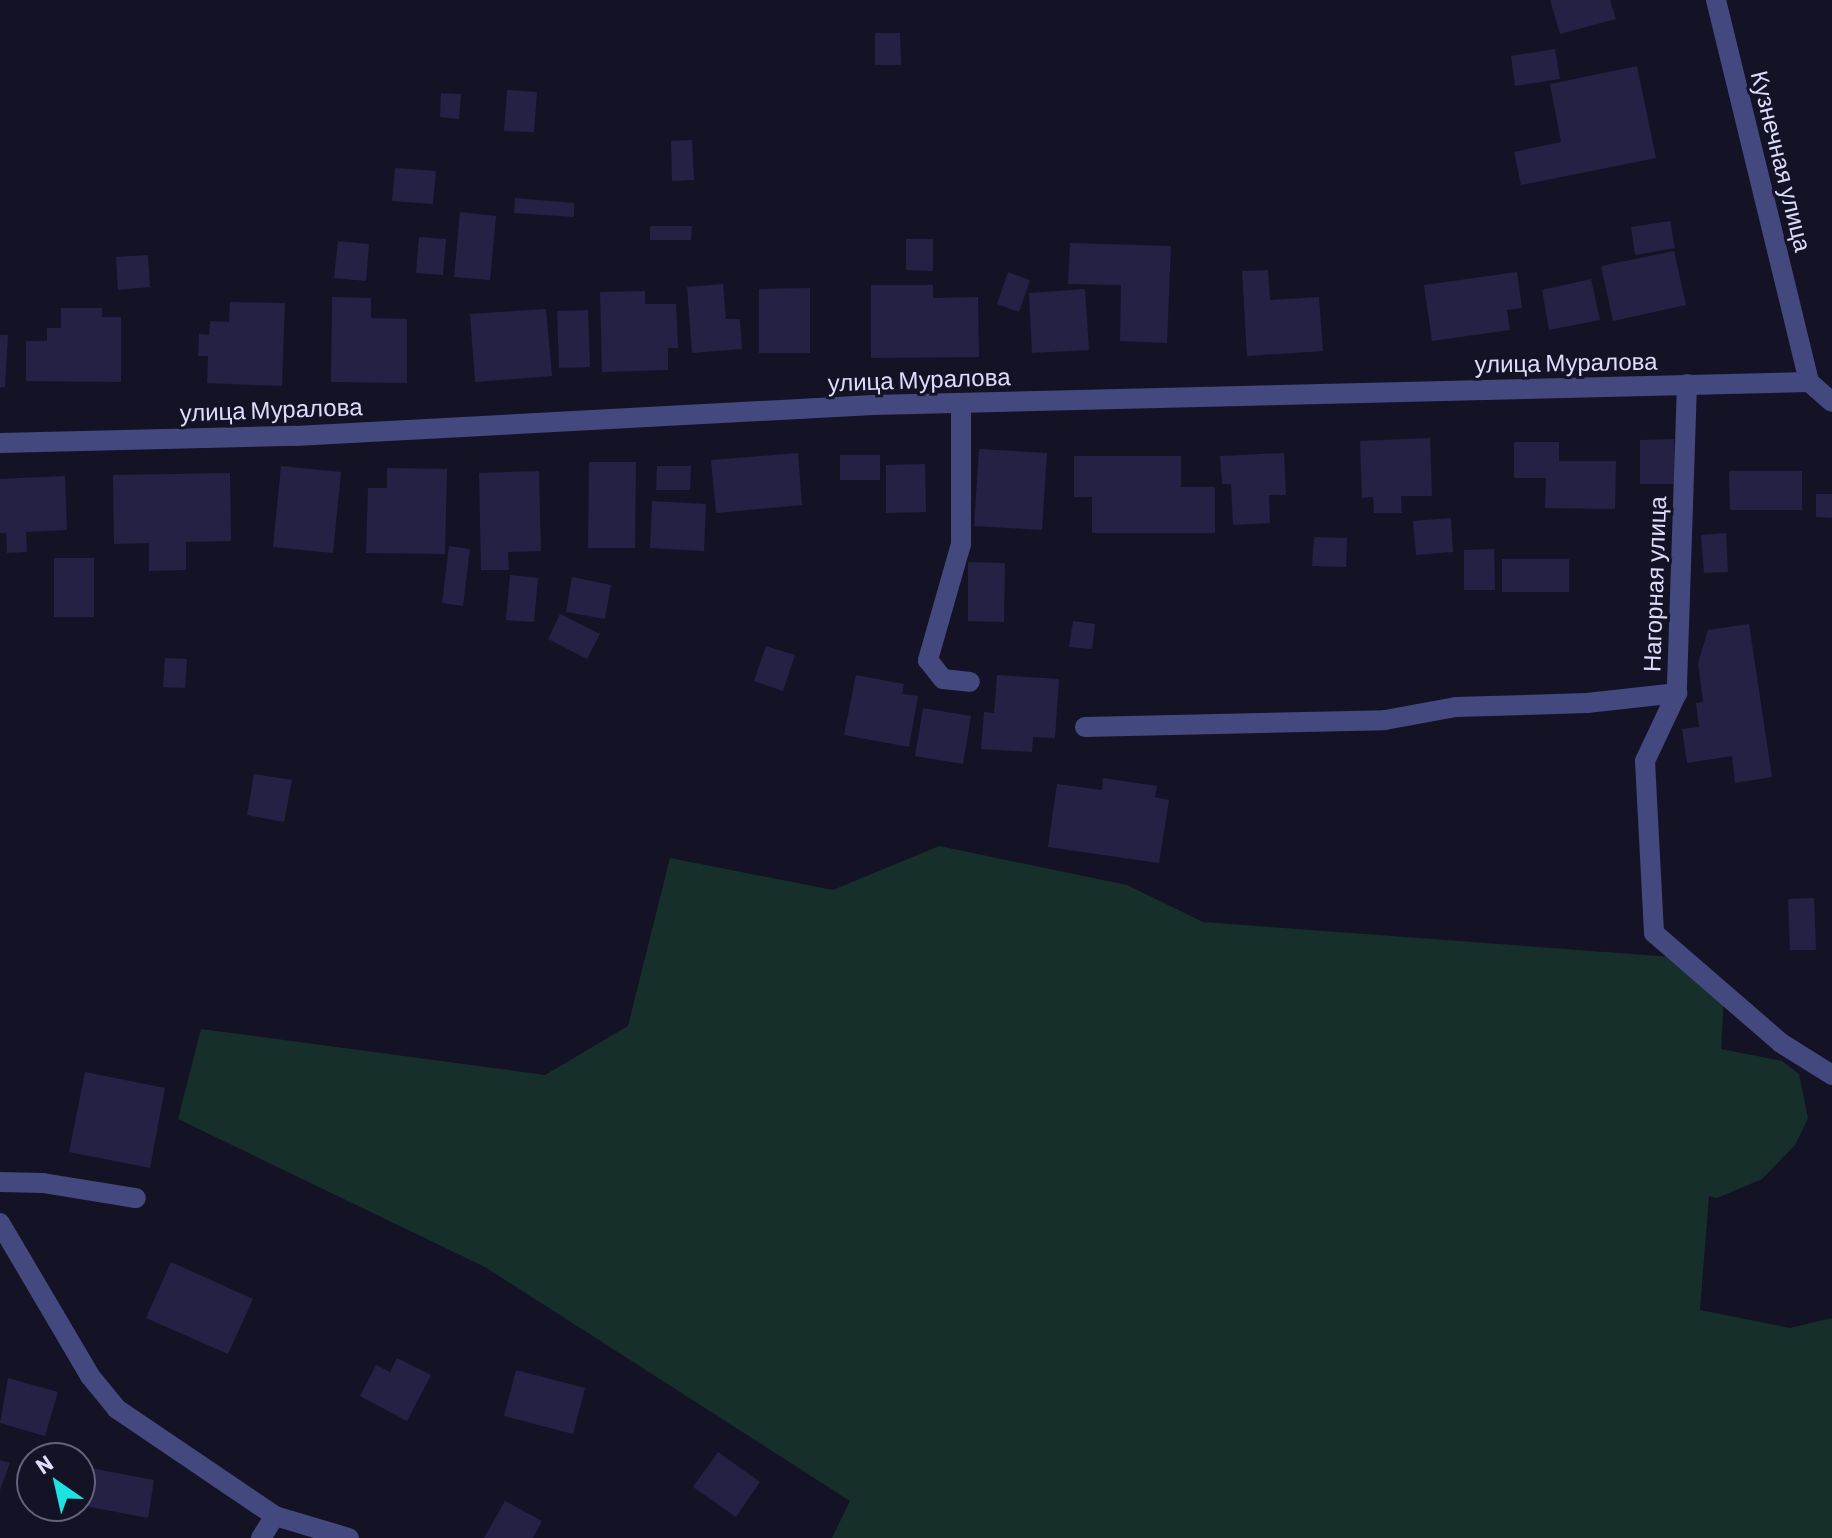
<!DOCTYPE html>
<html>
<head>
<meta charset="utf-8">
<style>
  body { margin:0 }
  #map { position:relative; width:1832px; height:1538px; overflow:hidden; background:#141325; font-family:Barlow,sans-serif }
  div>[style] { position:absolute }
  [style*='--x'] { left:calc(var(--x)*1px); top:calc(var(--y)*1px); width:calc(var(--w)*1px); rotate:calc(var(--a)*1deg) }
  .green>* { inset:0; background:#162f2b }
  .building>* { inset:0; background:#242144 }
  .minor>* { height:20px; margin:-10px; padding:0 10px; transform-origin:10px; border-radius:10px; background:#43487f }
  span { translate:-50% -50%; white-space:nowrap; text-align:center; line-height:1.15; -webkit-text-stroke:6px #141325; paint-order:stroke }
  .street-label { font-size:24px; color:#dcdcfb }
  .north { position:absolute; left:16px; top:1442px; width:80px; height:80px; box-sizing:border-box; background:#141325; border:2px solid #64637b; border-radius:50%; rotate:326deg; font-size:22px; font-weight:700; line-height:32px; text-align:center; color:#dcdcfb }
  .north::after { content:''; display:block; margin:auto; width:28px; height:36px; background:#1fe3e2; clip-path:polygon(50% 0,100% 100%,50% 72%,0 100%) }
</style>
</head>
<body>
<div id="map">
  <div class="green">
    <div style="clip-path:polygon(939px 846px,1127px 885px,1203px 922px,1672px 957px,1724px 997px,1721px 1049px,1782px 1061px,1799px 1074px,1808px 1118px,1795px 1145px,1762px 1179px,1717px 1198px,1709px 1196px,1700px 1310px,1790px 1328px,1832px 1318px,1832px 1538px,832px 1538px,850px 1501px,485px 1267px,178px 1119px,201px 1029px,545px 1075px,628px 1026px,670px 858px,833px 890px)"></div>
  </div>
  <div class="building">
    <div style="clip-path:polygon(1550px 0,1610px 0,1616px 19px,1560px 34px)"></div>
    <div style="clip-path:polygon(875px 33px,900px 33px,901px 65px,875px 65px)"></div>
    <div style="clip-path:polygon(1555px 49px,1560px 79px,1515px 86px,1511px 56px)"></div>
    <div style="clip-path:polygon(1637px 66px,1656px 158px,1521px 185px,1514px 152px,1561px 142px,1550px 84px)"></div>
    <div style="clip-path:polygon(507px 90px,537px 92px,534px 132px,504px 131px)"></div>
    <div style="clip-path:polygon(441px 93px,461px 94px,459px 119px,440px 117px)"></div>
    <div style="clip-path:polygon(692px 140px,694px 180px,672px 181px,671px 141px)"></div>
    <div style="clip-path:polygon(395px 168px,436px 171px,433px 204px,392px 201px)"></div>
    <div style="clip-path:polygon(515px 198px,574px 203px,574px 217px,514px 213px)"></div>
    <div style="clip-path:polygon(460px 212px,496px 216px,490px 280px,454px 277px)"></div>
    <div style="clip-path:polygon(1670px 221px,1675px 248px,1635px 255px,1631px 227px)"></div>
    <div style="clip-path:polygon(650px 226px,692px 226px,691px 240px,650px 240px)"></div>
    <div style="clip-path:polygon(419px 237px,446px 239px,443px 275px,416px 273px)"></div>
    <div style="clip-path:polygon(906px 239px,933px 239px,933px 271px,906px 270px)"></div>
    <div style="clip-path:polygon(338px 241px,369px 244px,366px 281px,334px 278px)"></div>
    <div style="clip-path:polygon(1070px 243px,1171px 246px,1167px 343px,1120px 341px,1121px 285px,1068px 284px)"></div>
    <div style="clip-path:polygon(1674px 251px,1686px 305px,1613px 321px,1601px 266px)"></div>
    <div style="clip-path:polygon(148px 255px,150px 287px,118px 290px,116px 257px)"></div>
    <div style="clip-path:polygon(1268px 270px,1270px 300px,1319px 297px,1323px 351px,1247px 356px,1242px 271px)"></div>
    <div style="clip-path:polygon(1008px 272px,1030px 280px,1019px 312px,997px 304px)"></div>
    <div style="clip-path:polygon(1517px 272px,1522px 308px,1507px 310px,1510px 330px,1432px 341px,1424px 285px)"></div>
    <div style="clip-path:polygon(1591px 279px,1600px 320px,1549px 330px,1542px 290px)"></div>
    <div style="clip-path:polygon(723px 284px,726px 319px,740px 319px,742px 349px,692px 353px,687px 287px)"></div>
    <div style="clip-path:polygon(871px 285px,933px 285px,933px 298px,978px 297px,979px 357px,871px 358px)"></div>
    <div style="clip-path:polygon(810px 288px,810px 353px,759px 353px,759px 289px)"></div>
    <div style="clip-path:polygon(1085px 289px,1089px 350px,1032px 353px,1029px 293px)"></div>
    <div style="clip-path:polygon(645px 291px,645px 304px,676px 304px,678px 348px,668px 348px,668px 370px,602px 372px,600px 292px)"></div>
    <div style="clip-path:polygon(332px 297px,371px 298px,371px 318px,407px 319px,407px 383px,331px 382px)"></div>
    <div style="clip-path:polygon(230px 302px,285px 303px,282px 386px,207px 383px,208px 356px,198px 356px,199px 334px,209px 335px,210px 321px,229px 322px)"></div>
    <div style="clip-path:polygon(61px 308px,102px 308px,102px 317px,121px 317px,121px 382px,26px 381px,26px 341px,47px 341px,47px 328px,61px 328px)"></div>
    <div style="clip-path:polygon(546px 309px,552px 376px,475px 382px,470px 314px)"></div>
    <div style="clip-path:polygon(588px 310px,590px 367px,559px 368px,557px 311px)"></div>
    <div style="clip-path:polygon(0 335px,8px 335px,5px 387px,0 387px)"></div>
    <div style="clip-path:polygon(1430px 438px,1432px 496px,1401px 496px,1402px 513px,1374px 513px,1373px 497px,1362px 498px,1360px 441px)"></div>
    <div style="clip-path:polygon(1674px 439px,1675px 484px,1640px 484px,1640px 440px)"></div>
    <div style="clip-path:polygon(1514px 442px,1559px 442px,1559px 461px,1616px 461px,1615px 509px,1545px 508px,1546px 478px,1514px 478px)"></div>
    <div style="clip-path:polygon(979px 449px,1047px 453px,1042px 530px,974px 526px)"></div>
    <div style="clip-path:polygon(798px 453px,802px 505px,716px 513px,711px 460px)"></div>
    <div style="clip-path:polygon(1284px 453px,1286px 495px,1269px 495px,1270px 523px,1233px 525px,1231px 484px,1222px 484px,1220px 456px)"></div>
    <div style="clip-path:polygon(840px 455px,880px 455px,880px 480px,840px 480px)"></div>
    <div style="clip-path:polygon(1074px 456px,1181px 456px,1181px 487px,1215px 487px,1215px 533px,1092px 533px,1092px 497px,1074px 497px)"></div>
    <div style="clip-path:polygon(589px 462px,636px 462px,635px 548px,588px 548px)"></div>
    <div style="clip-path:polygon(925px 464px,926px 512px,886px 513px,886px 465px)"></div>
    <div style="clip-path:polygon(281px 466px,341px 472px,333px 553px,273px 547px)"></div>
    <div style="clip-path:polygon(657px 466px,691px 466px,690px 490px,656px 490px)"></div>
    <div style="clip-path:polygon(387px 468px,447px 469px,445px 554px,366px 553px,368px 488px,387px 488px)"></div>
    <div style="clip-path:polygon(539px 471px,541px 551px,508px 552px,509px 570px,481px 570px,479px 473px)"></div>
    <div style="clip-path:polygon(1729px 471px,1802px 471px,1802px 510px,1730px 510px)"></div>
    <div style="clip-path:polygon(230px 473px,231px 541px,186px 542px,186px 570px,149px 571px,149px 543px,114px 544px,113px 475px)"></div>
    <div style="clip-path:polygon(65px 476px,67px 530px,26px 532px,27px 552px,7px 553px,6px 533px,0 533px,0 479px)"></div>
    <div style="clip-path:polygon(1816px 494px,1832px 494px,1832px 518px,1816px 517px)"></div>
    <div style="clip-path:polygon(652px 501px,706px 504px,704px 551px,650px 548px)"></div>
    <div style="clip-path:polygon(1451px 518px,1453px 552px,1416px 555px,1413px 521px)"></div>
    <div style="clip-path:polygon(1726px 533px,1728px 572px,1704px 573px,1701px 535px)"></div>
    <div style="clip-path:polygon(1314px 537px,1347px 538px,1346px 567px,1312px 566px)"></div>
    <div style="clip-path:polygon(449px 546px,470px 549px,463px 606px,442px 603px)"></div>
    <div style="clip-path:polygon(1494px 549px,1495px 590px,1464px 590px,1464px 550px)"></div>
    <div style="clip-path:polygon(54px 558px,94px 558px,94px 617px,54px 617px)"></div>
    <div style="clip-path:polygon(1502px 559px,1569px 559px,1569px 592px,1502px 592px)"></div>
    <div style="clip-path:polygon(968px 562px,1005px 563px,1004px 622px,968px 621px)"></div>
    <div style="clip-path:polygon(510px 575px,538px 578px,534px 622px,506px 620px)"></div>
    <div style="clip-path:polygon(572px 577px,611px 585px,605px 619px,566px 612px)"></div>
    <div style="clip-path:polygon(560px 614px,600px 634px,587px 659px,548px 639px)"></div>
    <div style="clip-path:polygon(1073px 621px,1095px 624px,1092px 649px,1069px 647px)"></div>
    <div style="clip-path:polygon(1749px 624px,1772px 777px,1735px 783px,1732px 756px,1687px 763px,1682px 729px,1699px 727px,1696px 703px,1703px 702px,1698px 663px,1708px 630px)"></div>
    <div style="clip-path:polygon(766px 646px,795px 655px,783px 691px,754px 681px)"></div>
    <div style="clip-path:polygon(165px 658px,187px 659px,185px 688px,163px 687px)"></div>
    <div style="clip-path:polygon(856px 675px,904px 684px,902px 694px,918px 696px,909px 747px,844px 735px)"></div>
    <div style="clip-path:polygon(997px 675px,1059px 679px,1055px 738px,1033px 737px,1032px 752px,981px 749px,984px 712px,994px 713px)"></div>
    <div style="clip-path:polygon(923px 708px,971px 716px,963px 764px,915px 756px)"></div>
    <div style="clip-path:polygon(254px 774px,292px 780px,284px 822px,247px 815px)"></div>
    <div style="clip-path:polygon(1103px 778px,1157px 786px,1155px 797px,1169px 800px,1159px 863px,1048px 847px,1057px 784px,1102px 790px)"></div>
    <div style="clip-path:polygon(1814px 898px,1816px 950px,1790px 950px,1788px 899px)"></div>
    <div style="clip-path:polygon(85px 1072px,165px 1088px,150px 1168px,69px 1152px)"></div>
    <div style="clip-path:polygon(171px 1262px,253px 1299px,228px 1354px,146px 1318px)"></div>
    <div style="clip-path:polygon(397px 1358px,431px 1375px,407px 1421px,360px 1396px,376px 1365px,390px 1372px)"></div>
    <div style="clip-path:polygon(516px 1370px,585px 1388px,573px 1434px,504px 1416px)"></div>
    <div style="clip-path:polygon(8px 1378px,58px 1392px,45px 1436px,0 1423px)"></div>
    <div style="clip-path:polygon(718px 1452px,760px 1482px,736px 1517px,693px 1487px)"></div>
    <div style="clip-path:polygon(0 1460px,10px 1463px,0 1490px)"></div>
    <div style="clip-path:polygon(80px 1466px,154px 1480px,148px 1518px,80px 1505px)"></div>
    <div style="clip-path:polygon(505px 1501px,542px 1521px,533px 1538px,484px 1538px)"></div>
  </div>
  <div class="minor">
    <div style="--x:1716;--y:0;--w:393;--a:76.3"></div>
    <div style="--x:1687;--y:384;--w:309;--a:91.9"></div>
    <div style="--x:1677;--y:693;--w:75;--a:115.2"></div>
    <div style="--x:1645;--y:761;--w:172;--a:87"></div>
    <div style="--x:1654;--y:933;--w:168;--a:40.9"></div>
    <div style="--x:1781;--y:1043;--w:60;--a:32.1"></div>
    <div style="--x:961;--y:403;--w:141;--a:90"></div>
    <div style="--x:961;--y:544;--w:121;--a:105.9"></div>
    <div style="--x:928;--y:660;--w:24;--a:52"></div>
    <div style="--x:943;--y:679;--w:27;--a:6"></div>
    <div style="--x:0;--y:443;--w:295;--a:-1.4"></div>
    <div style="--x:295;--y:436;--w:579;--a:-3.07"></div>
    <div style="--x:873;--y:405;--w:936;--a:-1.41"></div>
    <div style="--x:1809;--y:382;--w:30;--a:41"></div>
    <div style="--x:1085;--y:727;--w:300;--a:-1.3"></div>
    <div style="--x:1385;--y:720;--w:72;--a:-10.4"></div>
    <div style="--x:1456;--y:707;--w:131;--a:-1.7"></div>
    <div style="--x:1587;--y:703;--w:91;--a:-6.3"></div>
    <div style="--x:0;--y:1182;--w:43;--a:1.3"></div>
    <div style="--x:43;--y:1183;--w:94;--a:9.2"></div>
    <div style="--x:0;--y:1223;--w:178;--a:59.5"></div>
    <div style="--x:90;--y:1376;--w:43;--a:50.7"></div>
    <div style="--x:117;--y:1409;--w:191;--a:34.1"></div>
    <div style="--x:275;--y:1516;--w:77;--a:16.6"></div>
    <div style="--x:261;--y:1538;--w:26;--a:-58"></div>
  </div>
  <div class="street-label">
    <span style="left:1782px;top:161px;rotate:76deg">Кузнечная улица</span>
    <span style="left:1566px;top:362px;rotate:-1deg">улица Муралова</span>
    <span style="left:919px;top:379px;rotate:-2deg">улица Муралова</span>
    <span style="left:271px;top:409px;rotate:-2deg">улица Муралова</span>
    <span style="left:1654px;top:584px;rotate:-88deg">Нагорная улица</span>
  </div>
  <div class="north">N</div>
</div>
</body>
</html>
